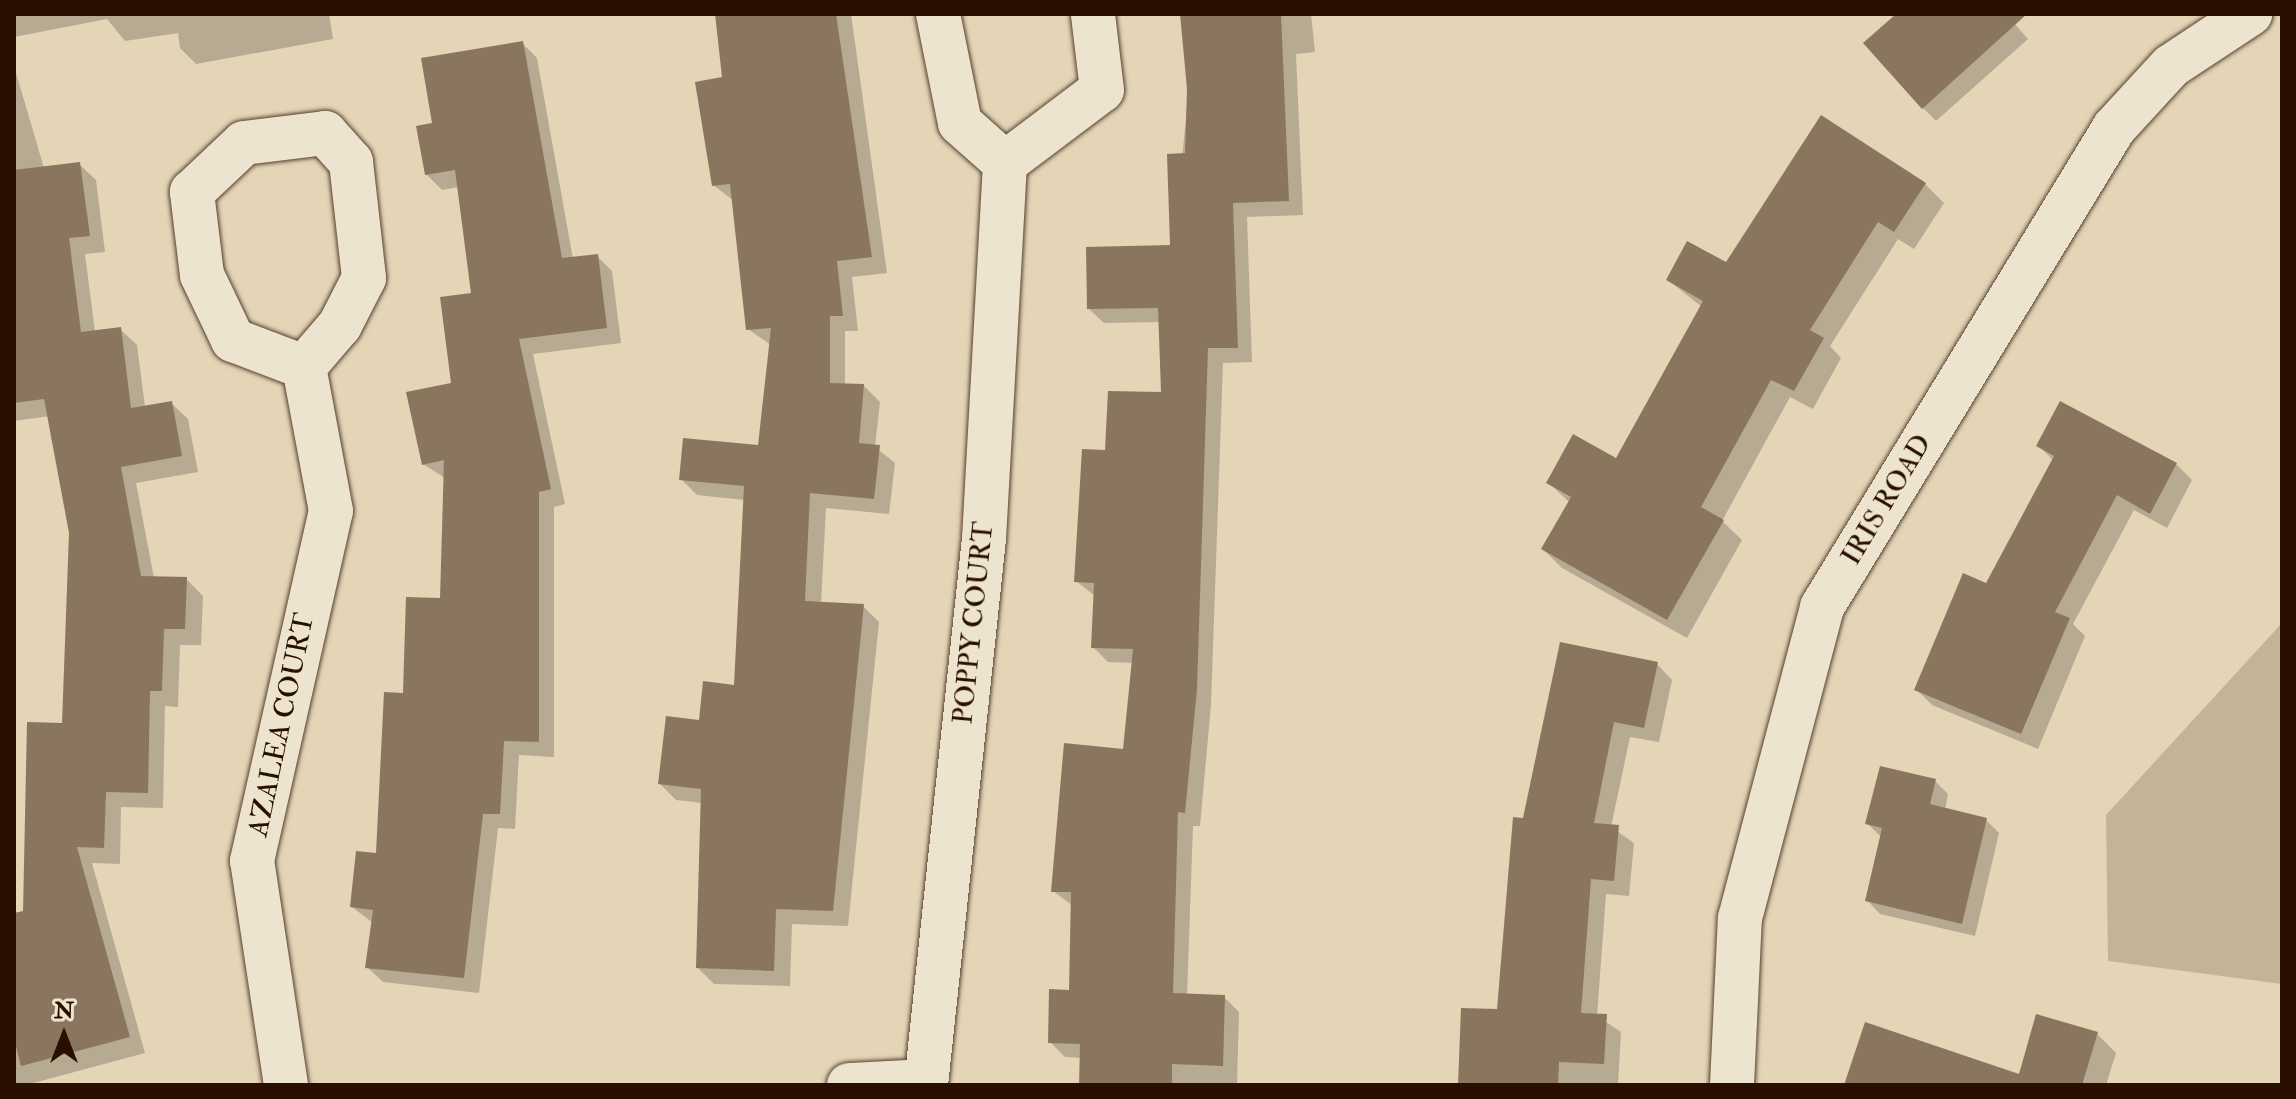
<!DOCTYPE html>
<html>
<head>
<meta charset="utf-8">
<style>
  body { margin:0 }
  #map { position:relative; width:2296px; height:1099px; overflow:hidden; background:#e4d5b7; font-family:"IM FELL Double Pica",serif }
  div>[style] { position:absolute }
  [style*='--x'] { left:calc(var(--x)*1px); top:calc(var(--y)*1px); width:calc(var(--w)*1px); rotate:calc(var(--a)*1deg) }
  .green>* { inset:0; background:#c4b398 }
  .shadow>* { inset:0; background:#0003 }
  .building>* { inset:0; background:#8a765f }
  .roads { filter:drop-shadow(0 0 2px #58402e) drop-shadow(0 0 2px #58402e) }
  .minor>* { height:44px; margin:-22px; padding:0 22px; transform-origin:22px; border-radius:22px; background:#ede4d0 }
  span { translate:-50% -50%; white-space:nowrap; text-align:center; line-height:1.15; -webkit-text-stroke:6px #ede4d0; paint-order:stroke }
  .street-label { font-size:28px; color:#290f00 }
  .frame { position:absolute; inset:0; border:16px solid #290f00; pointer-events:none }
  .north { position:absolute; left:24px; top:995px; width:80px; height:80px; -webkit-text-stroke:6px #ede4d0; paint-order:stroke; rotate:0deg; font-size:22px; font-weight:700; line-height:32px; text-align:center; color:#290f00 }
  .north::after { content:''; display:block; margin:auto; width:28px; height:36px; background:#290f00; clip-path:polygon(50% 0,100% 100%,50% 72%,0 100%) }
</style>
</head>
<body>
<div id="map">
  <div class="green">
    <div style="clip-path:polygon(2282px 623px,2282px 984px,2108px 961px,2106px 815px)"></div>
  </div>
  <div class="shadow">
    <div style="clip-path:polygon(14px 14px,329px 14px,333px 39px,196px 64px,180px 48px,178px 33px,125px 41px,107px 19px,14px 37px)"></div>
    <div style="clip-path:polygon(717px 14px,851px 14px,887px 273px,852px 277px,858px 331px,845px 331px,845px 385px,864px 386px,880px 402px,875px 447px,895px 463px,889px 514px,826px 508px,821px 604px,863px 606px,879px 622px,848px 926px,792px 924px,790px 986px,714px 984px,698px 968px,703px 803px,676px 800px,660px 784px,700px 722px,736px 687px,745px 500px,697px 495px,681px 479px,760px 447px,771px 345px,748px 329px,734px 201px,713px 185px,724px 79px)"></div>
    <div style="clip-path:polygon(1182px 14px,1311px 14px,1315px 52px,1296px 54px,1303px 215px,1247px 217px,1252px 362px,1223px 363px,1211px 705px,1200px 826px,1193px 826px,1187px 996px,1224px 997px,1239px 1012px,1237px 1085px,1081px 1085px,1082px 1058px,1065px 1057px,1050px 1042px,1071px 992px,1073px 906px,1053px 891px,1125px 751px,1134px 663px,1108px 662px,1093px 647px,1095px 596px,1076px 581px,1163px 394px,1160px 322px,1104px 323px,1089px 309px,1173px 247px,1189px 89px)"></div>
    <div style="clip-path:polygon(1899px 14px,2006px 14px,2028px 39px,1936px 121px,1923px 108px)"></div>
    <div style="clip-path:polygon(522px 43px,537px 58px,573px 259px,597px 256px,612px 271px,621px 343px,533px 354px,565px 504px,554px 507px,554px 757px,519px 755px,515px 829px,498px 828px,479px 993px,383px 982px,367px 967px,373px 923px,352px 907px,378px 855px,405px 695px,442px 600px,445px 478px,423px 464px,453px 384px,473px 295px,459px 187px,442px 190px,426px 174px,435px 125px)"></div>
    <div style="clip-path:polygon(14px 66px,44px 168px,79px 164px,96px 180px,105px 252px,85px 254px,95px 332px,120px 329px,137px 345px,145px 407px,171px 403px,188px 419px,198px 472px,136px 483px,154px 578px,186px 579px,203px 596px,201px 645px,180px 645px,178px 707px,165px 706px,163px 808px,121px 807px,120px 864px,92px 863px,145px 1053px,26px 1085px,14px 1085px,14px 916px,25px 912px,64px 725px,71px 532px,50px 416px,14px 421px)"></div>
    <div style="clip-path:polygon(1925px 184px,1944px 203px,1914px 249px,1898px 239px,1830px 346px,1841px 358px,1813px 409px,1790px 397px,1722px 521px,1742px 540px,1687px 638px,1562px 568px,1543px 549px,1570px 503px,1548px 482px,1617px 461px,1702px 307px,1668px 280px,1726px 265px)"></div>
    <div style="clip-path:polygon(2039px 446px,2176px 464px,2192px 480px,2167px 528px,2134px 510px,2073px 624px,2085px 636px,2038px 749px,1932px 705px,1916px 689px,1987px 585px,2054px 461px)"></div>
    <div style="clip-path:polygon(1657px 664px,1672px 680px,1659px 742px,1630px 737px,1611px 827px,1634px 843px,1629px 896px,1606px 894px,1597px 1016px,1621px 1032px,1618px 1085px,1460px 1085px,1499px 1011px,1525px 820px)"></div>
    <div style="clip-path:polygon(1935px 781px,1948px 794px,1945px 810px,1986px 820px,1999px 833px,1975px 936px,1880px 914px,1867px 900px,1882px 838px,1868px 824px)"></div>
    <div style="clip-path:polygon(2097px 1034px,2116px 1053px,2106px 1085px,1846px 1085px,2020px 1076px)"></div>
  </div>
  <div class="building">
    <div style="clip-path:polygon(715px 14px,836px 14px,872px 257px,837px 261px,843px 316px,830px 316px,830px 383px,864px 384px,859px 443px,880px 445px,874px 499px,810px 493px,805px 601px,864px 604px,833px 911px,776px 909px,774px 971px,696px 968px,701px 789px,658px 784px,666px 716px,699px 720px,703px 681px,734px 685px,744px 486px,679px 480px,683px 438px,758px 445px,771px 328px,746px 330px,730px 184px,712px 186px,695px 82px,722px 77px)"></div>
    <div style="clip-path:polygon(1180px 14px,1281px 14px,1289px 201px,1233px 203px,1238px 348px,1208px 348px,1197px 689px,1185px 813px,1178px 812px,1173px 993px,1225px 995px,1223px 1066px,1172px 1064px,1172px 1085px,1079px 1085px,1080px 1044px,1048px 1043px,1049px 989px,1069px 990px,1071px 892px,1051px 892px,1064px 743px,1123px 749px,1133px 649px,1091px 648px,1094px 583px,1074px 582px,1082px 449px,1105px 450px,1108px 391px,1161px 392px,1158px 308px,1087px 309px,1086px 247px,1170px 245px,1167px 154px,1185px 153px,1187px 89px)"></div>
    <div style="clip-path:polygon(1896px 14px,2027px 14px,1922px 109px,1863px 43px)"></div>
    <div style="clip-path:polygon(523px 41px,562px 258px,598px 254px,607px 328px,519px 339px,551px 489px,539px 492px,539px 742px,504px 741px,500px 814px,483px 814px,464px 978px,365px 968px,373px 910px,350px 907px,356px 851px,376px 853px,384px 692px,403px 693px,406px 597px,440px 598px,444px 460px,422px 465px,406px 392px,451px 383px,440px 297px,471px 293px,455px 170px,425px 175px,416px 126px,432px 123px,421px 58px)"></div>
    <div style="clip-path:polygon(1821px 115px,1926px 183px,1894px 232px,1878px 222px,1810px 330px,1824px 338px,1794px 391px,1771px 380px,1701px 507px,1724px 520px,1667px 620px,1541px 549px,1571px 497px,1546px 483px,1573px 434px,1616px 458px,1703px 301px,1666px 280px,1687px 241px,1726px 262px)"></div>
    <div style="clip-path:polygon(80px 162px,90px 236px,69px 238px,81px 332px,121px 327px,131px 408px,172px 401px,182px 456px,121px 467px,141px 576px,187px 577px,185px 629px,164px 629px,162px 691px,150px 691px,148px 793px,106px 792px,104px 848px,77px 847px,130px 1037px,21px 1066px,14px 1039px,14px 913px,23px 911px,27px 722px,62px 723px,69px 533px,44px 399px,14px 403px,14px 170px)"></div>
    <div style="clip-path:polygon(2060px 401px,2177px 463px,2150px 514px,2117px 495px,2055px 612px,2070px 618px,2021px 734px,1914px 690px,1963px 573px,1986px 583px,2054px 456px,2036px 446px)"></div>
    <div style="clip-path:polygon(1560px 642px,1658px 662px,1644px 728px,1614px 722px,1594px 823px,1619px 825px,1614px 881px,1591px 879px,1581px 1013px,1607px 1014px,1604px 1064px,1559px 1062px,1558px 1085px,1458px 1085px,1461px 1008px,1497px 1009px,1513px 817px,1523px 818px)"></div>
    <div style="clip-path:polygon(1880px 766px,1936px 779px,1930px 804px,1987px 818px,1962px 924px,1865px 901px,1882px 828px,1865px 824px)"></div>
    <div style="clip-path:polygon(2036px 1014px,2098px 1032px,2082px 1085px,1844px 1085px,1865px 1022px,2019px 1074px)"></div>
  </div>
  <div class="roads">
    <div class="minor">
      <div style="--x:938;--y:14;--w:111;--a:78.6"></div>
      <div style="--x:960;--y:123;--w:60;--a:41.6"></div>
      <div style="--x:325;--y:133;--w:39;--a:48"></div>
      <div style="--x:351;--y:162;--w:117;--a:83.6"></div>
      <div style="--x:364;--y:278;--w:53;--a:117.1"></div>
      <div style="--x:340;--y:325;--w:55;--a:130.6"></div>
      <div style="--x:304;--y:367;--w:76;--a:-159.2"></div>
      <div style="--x:233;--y:340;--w:72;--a:-115.5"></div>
      <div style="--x:202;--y:275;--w:84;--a:-96.9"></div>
      <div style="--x:192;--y:192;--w:71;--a:-43.3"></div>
      <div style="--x:244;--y:143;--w:82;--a:-7"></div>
      <div style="--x:1005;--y:163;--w:121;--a:-37"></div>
      <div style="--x:1102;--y:90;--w:77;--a:-96.8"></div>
      <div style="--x:286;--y:1085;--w:227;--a:-98.6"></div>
      <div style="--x:252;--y:861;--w:359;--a:-77.3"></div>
      <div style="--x:331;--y:511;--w:147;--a:-100.6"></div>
      <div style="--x:849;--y:1085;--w:76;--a:-3"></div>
      <div style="--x:926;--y:1085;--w:549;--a:-83.94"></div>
      <div style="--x:984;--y:539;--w:377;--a:-86.8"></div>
      <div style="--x:1732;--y:1085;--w:167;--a:-87.3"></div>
      <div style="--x:1740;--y:918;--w:322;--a:-75.2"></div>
      <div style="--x:1822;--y:607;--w:561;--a:-58.63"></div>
      <div style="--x:2114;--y:128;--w:84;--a:-47.4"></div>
      <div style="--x:2171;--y:66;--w:95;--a:-33.4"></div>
    </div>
  </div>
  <div class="street-label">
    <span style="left:1887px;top:500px;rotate:-59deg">IRIS ROAD</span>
    <span style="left:974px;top:623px;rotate:-84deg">POPPY COURT</span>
    <span style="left:282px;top:725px;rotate:-78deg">AZALEA COURT</span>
  </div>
  <div class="frame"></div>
  <div class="north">N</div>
</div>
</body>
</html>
